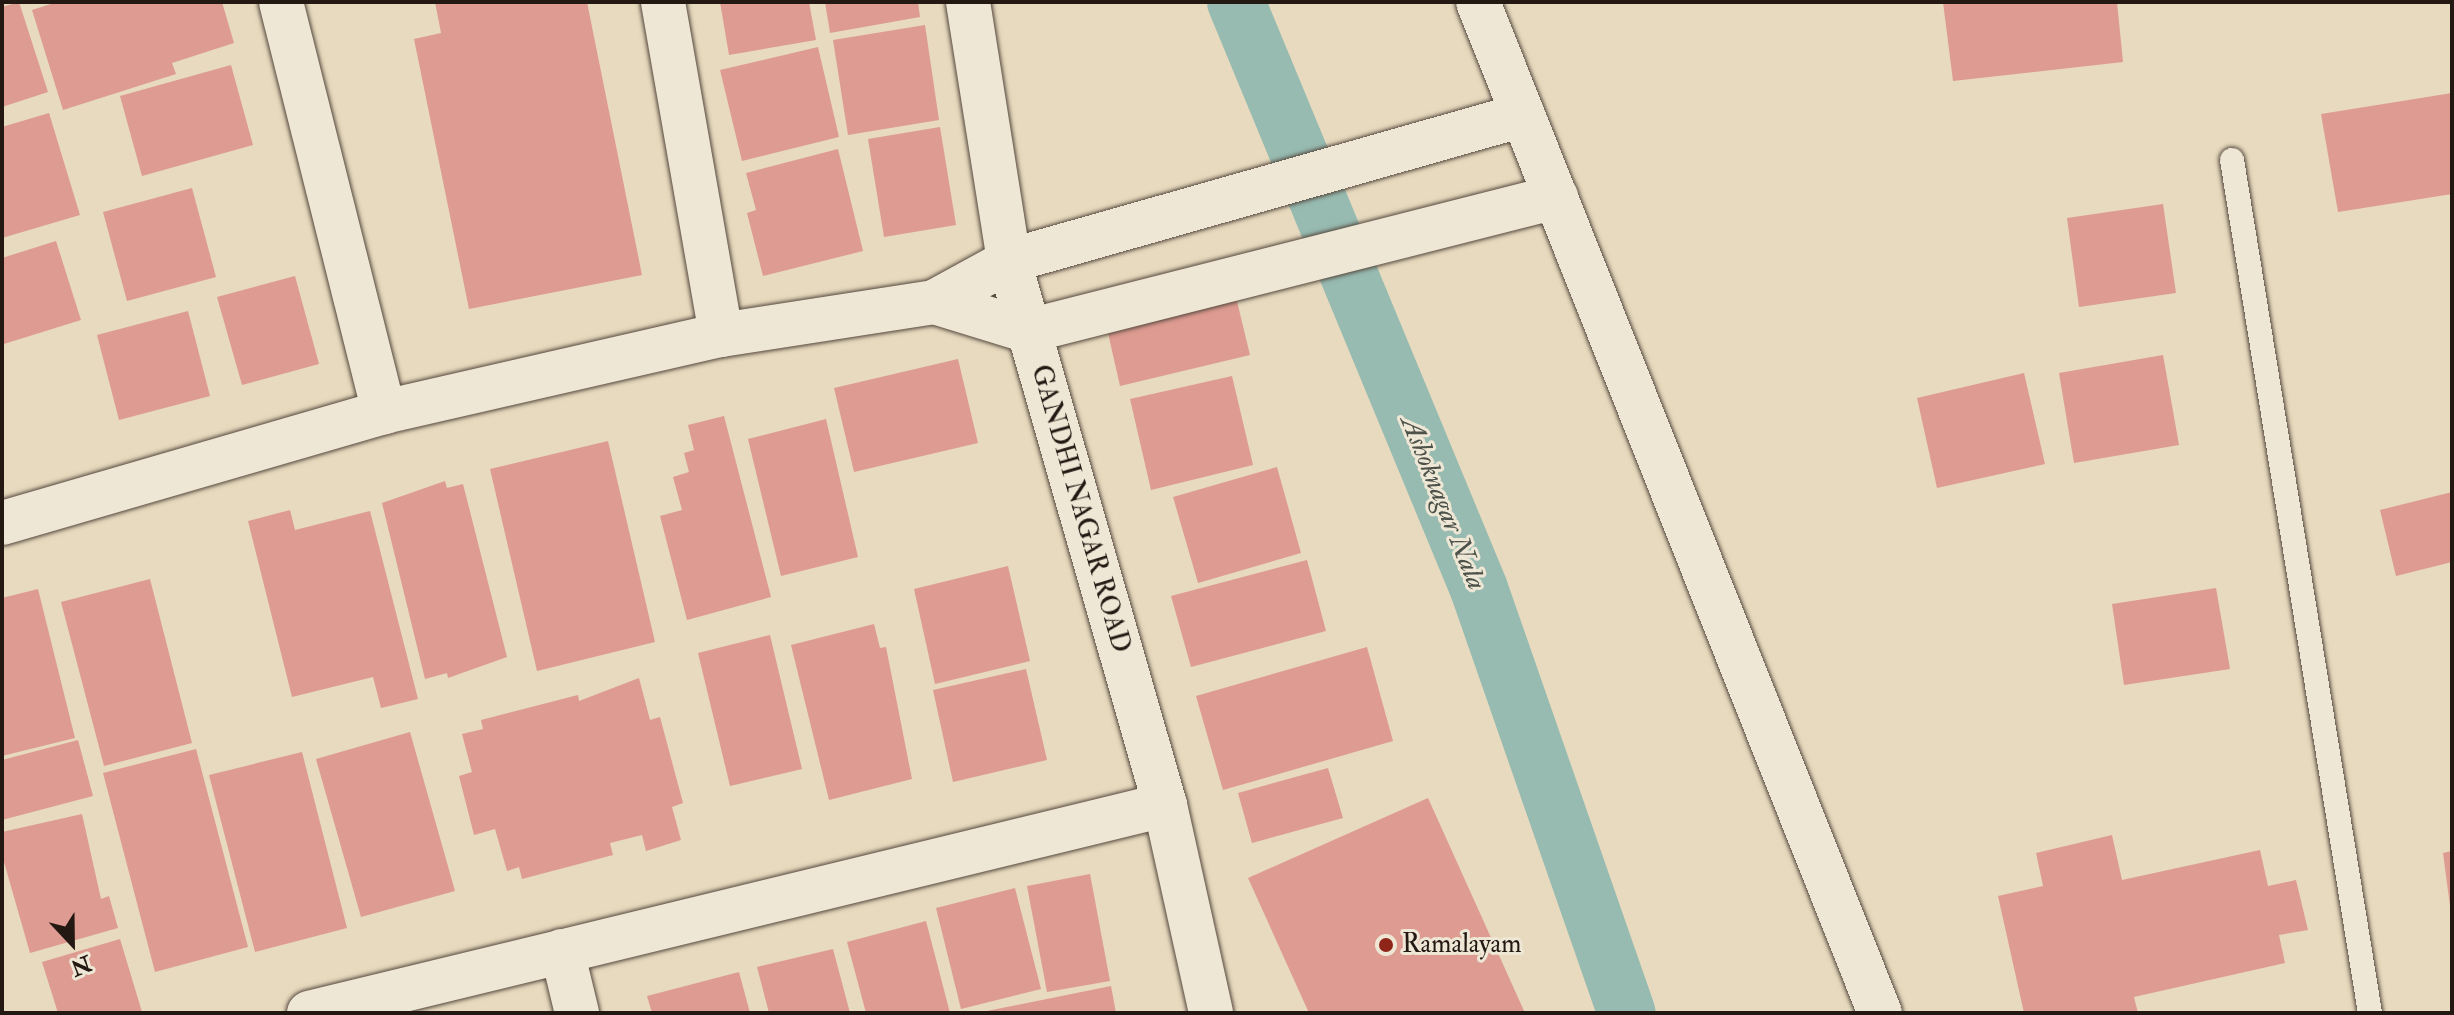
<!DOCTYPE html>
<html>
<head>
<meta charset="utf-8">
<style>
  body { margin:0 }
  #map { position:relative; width:2454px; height:1015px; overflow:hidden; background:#e7dabe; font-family:"IM FELL Double Pica",serif }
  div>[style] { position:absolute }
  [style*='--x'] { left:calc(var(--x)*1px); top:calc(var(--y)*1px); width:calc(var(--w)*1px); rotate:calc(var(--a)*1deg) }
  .canal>* { height:58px; margin:-29px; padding:0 29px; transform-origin:29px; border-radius:29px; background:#97bbb1 }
  .building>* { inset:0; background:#de9b91 }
  .roads { filter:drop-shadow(0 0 2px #55483e) drop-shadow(0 0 2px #55483e) }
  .service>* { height:24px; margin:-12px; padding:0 12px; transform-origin:12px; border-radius:12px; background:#efe7d5 }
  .minor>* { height:44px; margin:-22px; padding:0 22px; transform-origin:22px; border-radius:22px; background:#efe7d5 }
  .tertiary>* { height:44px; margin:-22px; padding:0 22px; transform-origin:22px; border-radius:22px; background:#efe7d5 }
  .secondary>* { height:44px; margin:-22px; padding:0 22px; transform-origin:22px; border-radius:22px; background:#efe7d5 }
  .dots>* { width:22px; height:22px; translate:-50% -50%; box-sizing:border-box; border:4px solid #efe7d5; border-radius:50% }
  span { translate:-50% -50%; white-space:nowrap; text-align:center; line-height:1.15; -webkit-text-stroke:6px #efe7d5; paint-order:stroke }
  .street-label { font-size:26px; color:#241813 }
  .poi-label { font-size:26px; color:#241813 }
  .left { translate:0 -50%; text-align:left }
  .water-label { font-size:28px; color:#4c514a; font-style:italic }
  .frame { position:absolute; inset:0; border:4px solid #241813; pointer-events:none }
  .north { position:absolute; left:32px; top:903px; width:80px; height:80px; -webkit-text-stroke:6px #efe7d5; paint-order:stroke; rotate:158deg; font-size:22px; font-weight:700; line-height:32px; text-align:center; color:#241813 }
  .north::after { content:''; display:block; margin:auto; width:28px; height:36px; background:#241813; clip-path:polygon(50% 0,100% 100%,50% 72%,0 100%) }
</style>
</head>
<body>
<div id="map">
  <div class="canal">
    <div style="--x:1236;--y:2;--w:635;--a:67.51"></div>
    <div style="--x:1479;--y:589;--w:449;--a:70.8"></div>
  </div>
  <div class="building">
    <div style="clip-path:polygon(19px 2px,48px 92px,2px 107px,2px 7px)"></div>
    <div style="clip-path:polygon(57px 2px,222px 2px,234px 43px,172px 63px,176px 74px,63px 110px,32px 10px)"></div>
    <div style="clip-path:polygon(435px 2px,587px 2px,642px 275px,469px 309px,414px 39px,441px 33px)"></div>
    <div style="clip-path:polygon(720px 2px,809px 2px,816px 40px,729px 55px)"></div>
    <div style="clip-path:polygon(825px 2px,918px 2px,920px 17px,830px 33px)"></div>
    <div style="clip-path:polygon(1943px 2px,2117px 2px,2123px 62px,1953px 81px)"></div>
    <div style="clip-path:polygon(925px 25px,939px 120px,848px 135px,833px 40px)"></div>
    <div style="clip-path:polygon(818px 47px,839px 137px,742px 161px,720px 70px)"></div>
    <div style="clip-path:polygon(231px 65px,253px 145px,142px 176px,120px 96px)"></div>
    <div style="clip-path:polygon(2452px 93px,2452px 194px,2338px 212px,2321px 114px)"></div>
    <div style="clip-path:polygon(49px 113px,80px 215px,2px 238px,2px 127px)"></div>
    <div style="clip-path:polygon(940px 127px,956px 225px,884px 237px,868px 139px)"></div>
    <div style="clip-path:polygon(838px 149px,863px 251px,763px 276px,747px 213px,756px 210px,746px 173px)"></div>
    <div style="clip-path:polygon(192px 188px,216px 277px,127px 301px,103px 212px)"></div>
    <div style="clip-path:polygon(2163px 204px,2176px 293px,2079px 307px,2067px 218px)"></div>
    <div style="clip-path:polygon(56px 241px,81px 320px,4px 344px,2px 258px)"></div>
    <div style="clip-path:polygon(295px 276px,319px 364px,242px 385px,217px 297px)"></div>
    <div style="clip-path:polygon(1235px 293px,1250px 355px,1120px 386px,1106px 324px)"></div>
    <div style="clip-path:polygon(188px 311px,210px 396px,119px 420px,97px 335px)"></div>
    <div style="clip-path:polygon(2163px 355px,2179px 445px,2074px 463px,2059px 373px)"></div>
    <div style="clip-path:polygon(958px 359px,978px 443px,854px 472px,834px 388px)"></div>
    <div style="clip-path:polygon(2024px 373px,2045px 464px,1937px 488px,1917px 398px)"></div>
    <div style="clip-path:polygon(1232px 376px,1253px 465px,1151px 490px,1130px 399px)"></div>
    <div style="clip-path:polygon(724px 416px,771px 597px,687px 620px,660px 516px,682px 510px,673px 477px,689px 472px,684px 453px,694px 450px,688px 425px)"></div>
    <div style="clip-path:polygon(826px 419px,858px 557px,781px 576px,748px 439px)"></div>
    <div style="clip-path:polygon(608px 441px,655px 642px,537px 671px,490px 469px)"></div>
    <div style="clip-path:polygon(1277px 467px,1301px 553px,1198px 583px,1173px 497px)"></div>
    <div style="clip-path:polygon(445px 481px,447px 488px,463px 484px,507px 657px,448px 678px,447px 673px,425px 679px,382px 503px)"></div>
    <div style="clip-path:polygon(2452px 492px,2452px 562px,2396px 576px,2380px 510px)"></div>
    <div style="clip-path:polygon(290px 510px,295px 530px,370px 511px,418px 699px,381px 708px,373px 677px,292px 697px,248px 521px)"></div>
    <div style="clip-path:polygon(1307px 560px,1326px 631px,1191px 667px,1171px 596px)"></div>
    <div style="clip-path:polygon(1008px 566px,1030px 661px,935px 684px,914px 589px)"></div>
    <div style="clip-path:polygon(150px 579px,192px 743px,104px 766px,61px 602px)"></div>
    <div style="clip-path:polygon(2216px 588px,2230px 669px,2124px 685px,2112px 604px)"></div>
    <div style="clip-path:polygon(38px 589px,75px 738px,2px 756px,2px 598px)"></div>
    <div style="clip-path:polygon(874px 624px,880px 648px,886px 647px,912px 779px,829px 800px,791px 645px)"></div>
    <div style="clip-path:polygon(770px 635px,802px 769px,730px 786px,698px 653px)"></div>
    <div style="clip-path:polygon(1367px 647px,1393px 741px,1223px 790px,1196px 696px)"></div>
    <div style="clip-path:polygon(1026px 669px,1047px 760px,953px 782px,933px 690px)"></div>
    <div style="clip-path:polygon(639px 678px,650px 720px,660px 717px,683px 803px,672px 807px,681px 840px,646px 851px,642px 835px,610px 843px,613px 855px,522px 879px,519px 867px,507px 871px,495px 829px,474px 835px,459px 776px,472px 772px,462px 734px,483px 729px,481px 720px,578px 695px,579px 701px)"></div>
    <div style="clip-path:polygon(410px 732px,455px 891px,361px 917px,316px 759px)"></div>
    <div style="clip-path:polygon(78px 740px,93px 796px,2px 820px,2px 760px)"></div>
    <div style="clip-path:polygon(196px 749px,248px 947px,155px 972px,103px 773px)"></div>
    <div style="clip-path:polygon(302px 752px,347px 928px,255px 952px,209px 775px)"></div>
    <div style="clip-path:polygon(1328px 768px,1343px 818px,1252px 843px,1238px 793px)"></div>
    <div style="clip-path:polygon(1428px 798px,1525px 1013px,1309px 1013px,1248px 878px)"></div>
    <div style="clip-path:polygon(82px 814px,101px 899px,109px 896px,118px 928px,30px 953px,2px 855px,2px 832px)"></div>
    <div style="clip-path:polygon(2112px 835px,2122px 880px,2260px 850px,2268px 886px,2296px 880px,2308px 930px,2279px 935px,2285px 963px,2134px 997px,2138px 1013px,2024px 1013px,1998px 896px,2043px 886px,2036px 853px)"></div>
    <div style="clip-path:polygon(2452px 851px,2452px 906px,2450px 906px,2443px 853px)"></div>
    <div style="clip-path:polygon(1090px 874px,1110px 981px,1047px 992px,1027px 886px)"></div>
    <div style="clip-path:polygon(1015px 888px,1041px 989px,961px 1009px,936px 908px)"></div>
    <div style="clip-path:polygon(926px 921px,950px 1013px,866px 1013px,847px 942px)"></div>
    <div style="clip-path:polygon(120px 939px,142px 1012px,58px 1013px,42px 962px)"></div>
    <div style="clip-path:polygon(833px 949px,850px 1013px,769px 1013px,757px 967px)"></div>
    <div style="clip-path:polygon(739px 972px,750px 1013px,652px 1013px,647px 996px)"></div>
    <div style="clip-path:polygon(1111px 986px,1116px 1013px,982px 1013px,982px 1012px)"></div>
  </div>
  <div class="roads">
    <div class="service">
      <div style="--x:2232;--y:160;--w:864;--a:80.81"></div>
    </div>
    <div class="minor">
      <div style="--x:281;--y:2;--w:423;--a:75.9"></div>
      <div style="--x:663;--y:2;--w:338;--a:80.1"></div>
      <div style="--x:562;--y:951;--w:64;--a:76.4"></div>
      <div style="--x:309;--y:1013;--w:881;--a:-13.66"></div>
    </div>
    <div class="tertiary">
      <div style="--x:1478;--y:2;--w:1088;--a:68.32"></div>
      <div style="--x:934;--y:302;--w:98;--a:17.1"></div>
      <div style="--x:1028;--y:331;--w:545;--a:-14.24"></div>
      <div style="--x:2;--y:523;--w:398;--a:-16.2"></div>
      <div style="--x:384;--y:412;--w:346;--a:-12.9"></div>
      <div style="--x:721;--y:335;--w:216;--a:-8.8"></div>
      <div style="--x:934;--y:302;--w:85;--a:-28.7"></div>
      <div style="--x:1009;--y:261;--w:534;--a:-15.86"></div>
    </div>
    <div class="secondary">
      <div style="--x:968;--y:2;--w:262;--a:81"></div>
      <div style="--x:1009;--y:261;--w:566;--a:74"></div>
      <div style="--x:1165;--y:805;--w:213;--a:77.5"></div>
    </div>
  </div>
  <div class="dots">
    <div style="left:1386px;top:945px;background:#8f2418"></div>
  </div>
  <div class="street-label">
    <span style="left:1080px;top:509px;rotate:74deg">GANDHI NAGAR ROAD</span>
  </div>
  <div class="poi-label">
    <span class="left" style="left:1402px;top:945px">Ramalayam</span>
  </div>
  <div class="water-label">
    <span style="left:1443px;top:503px;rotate:68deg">Ashoknagar Nala</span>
  </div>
  <div class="frame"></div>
  <div class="north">N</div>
</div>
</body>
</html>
